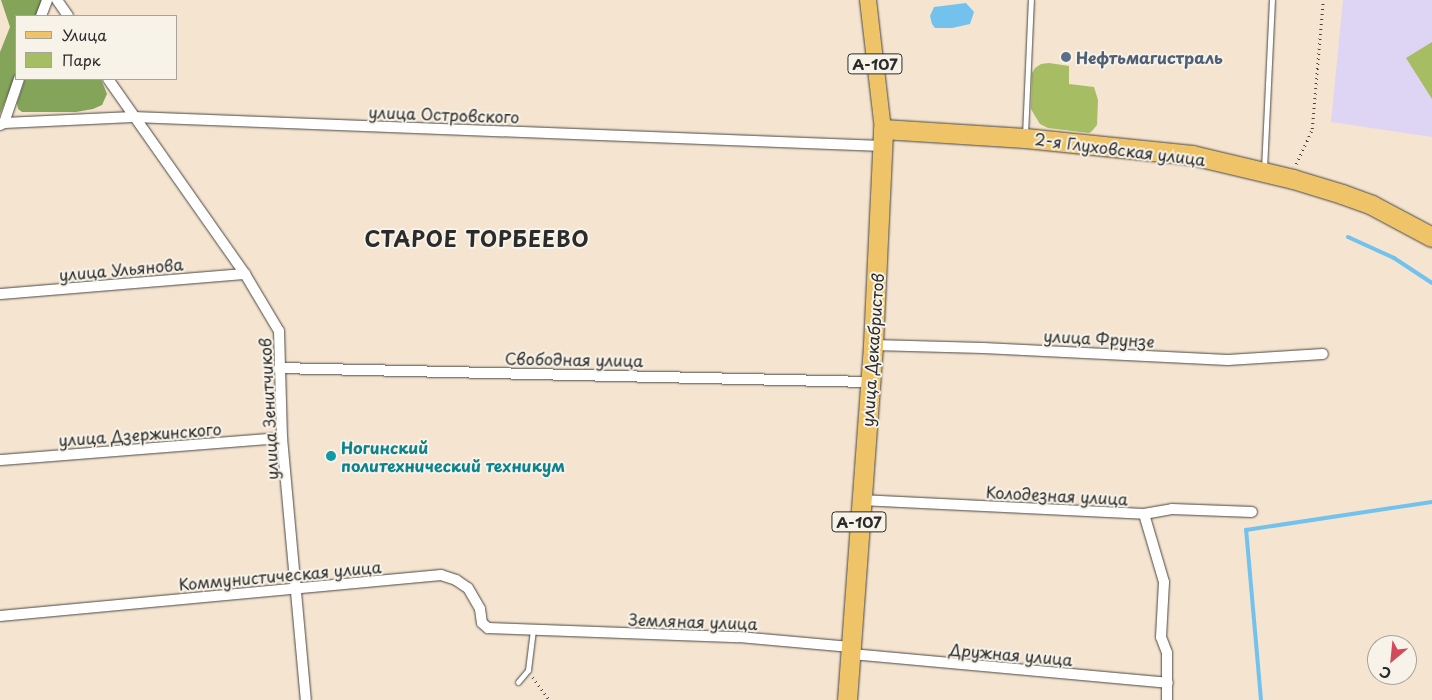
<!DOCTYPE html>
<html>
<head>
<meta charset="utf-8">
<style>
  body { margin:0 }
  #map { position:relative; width:1432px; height:700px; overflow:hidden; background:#f5e4cf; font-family:"Playpen Sans",sans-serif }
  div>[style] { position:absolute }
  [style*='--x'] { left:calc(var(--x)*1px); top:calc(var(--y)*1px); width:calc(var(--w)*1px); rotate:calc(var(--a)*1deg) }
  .built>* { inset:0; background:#ded5f5 }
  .green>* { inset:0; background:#a6bd63 }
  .forest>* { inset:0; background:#84a459 }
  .water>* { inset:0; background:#73c2ee }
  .stream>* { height:4px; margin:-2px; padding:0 2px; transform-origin:2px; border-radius:2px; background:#73c2ee }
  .path>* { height:2.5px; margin-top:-1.25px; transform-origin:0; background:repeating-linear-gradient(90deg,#494744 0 1px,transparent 0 5px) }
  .roads { filter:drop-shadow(0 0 1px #494744) drop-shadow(0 0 1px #494744) }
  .lane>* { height:5px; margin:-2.5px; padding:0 2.5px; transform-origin:2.5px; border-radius:2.5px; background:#fff }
  .street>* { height:10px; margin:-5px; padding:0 5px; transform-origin:5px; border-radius:5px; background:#fff }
  .primary>* { height:16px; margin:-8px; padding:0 8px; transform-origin:8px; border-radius:8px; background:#efc469 }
  .highway>* { height:19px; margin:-9.5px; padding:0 9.5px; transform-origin:9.5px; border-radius:9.5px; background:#efc469 }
  .dots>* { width:14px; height:14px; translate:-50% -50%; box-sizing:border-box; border:2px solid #f7f3e8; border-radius:50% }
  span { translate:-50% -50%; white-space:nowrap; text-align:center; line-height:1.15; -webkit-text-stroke:4px #f7f3e8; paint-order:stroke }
  .shield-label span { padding:1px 4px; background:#f7f3e8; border:1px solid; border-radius:4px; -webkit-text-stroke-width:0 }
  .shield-label { font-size:15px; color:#2b2b2b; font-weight:700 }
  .service-label { font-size:16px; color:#4e5e75; font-weight:700 }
  .left { translate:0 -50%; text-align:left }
  .street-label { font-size:16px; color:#2b2b2b }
  .culture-label { font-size:16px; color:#0d838f; font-weight:700 }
  .district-label { font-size:21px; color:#2b2b2b; font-weight:700; letter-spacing:1px }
  .legend { position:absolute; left:15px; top:15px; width:162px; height:65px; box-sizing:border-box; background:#f7f3e8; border:1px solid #a5a39c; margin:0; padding:6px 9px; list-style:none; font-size:15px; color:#2b2b2b }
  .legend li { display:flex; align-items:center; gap:10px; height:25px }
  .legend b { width:25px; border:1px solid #a5a39c }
  .north { position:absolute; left:1367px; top:635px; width:50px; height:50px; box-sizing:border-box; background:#f7f3e8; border:1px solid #a5a39c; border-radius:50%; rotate:208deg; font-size:14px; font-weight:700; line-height:20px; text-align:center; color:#2b2b2b }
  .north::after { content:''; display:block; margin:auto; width:18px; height:22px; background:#d1495b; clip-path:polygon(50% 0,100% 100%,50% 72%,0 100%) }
</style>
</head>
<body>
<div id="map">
  <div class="built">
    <div style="clip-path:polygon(1343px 0,1432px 0,1432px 137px,1331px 122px)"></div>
  </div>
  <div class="green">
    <div style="clip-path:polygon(1432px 42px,1432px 99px,1406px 58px)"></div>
    <div style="clip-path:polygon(1049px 63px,1069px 66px,1069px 84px,1094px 87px,1098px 100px,1097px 125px,1092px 131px,1089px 133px,1048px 128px,1040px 124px,1035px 116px,1031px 109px,1032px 73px,1035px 68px,1041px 64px)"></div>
  </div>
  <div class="forest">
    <div style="clip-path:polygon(1px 0,43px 0,37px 16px,16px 16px,16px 74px,0 114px,0 52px,10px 27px)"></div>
    <div style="clip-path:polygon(25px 79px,101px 79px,107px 94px,102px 105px,93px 109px,76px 112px,22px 112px,18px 109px,17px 103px)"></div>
  </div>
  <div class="water">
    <div style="clip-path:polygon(966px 3px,974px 12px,970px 24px,952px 28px,935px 28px,932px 24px,930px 16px,934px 7px)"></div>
  </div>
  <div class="stream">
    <div style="--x:1348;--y:237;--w:51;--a:24.5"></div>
    <div style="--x:1394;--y:258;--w:45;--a:33.3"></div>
    <div style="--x:1261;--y:700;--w:171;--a:-95"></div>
    <div style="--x:1246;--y:530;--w:188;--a:-8.6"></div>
  </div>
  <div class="path">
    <div style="--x:1296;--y:164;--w:38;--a:-65"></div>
    <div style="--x:1312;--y:129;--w:129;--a:-85.1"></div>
    <div style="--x:533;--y:677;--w:29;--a:54"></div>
  </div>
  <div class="roads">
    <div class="lane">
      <div style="--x:1025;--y:135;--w:135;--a:-87.5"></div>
      <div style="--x:1264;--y:169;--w:169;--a:-87.3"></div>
      <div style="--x:518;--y:682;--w:16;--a:-50"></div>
      <div style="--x:528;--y:670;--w:40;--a:-82.9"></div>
    </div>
    <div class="street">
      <div style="--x:57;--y:0;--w:19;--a:55"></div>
      <div style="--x:41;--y:16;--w:17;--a:-69"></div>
      <div style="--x:108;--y:79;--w:238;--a:54.9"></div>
      <div style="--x:245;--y:274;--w:66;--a:59.2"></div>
      <div style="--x:279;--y:331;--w:107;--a:88.4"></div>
      <div style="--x:282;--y:438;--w:263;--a:84.8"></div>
      <div style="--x:4;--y:123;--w:129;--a:-2.7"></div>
      <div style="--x:133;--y:117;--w:750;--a:2.22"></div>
      <div style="--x:0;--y:125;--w:4;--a:-27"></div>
      <div style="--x:4;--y:123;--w:46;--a:-71.2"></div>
      <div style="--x:0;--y:294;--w:246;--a:-4.7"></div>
      <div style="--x:873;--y:345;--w:110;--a:1.6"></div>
      <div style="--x:983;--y:348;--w:245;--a:2.8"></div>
      <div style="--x:1228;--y:360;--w:95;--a:-3.6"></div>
      <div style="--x:279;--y:368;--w:590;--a:1.36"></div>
      <div style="--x:0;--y:460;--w:283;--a:-4.5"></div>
      <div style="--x:860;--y:500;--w:284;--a:2.8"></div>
      <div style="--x:1144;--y:514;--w:28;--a:-10"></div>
      <div style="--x:1172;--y:509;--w:80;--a:2.1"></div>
      <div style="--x:1144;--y:514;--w:71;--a:73.6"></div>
      <div style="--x:1164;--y:582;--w:55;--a:93.1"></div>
      <div style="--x:1161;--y:637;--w:17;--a:69"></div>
      <div style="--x:1167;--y:653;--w:47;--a:90"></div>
      <div style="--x:0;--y:616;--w:443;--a:-5.3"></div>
      <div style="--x:441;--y:575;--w:16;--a:18"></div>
      <div style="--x:456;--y:580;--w:14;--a:34"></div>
      <div style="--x:468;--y:588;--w:24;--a:60"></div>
      <div style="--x:480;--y:609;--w:14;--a:82"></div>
      <div style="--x:482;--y:623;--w:8;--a:40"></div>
      <div style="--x:488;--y:628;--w:251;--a:2.1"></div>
      <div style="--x:739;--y:637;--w:112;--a:5.1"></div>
      <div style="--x:851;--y:654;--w:318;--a:5.2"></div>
    </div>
    <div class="primary">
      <div style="--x:868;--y:0;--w:130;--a:83.4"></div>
    </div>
    <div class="highway">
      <div style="--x:847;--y:700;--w:356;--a:-85.8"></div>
      <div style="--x:873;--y:345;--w:216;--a:-87.3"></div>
      <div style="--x:883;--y:129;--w:142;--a:3.6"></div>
      <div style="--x:1025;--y:138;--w:168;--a:5.8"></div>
      <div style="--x:1192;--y:155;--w:104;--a:13.4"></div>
      <div style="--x:1293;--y:179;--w:51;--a:17"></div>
      <div style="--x:1342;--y:194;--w:32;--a:20"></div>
      <div style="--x:1372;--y:205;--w:68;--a:28.1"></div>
    </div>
  </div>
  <div class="dots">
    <div style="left:1066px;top:57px;background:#5c6f8a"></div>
    <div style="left:331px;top:456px;background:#0f9aa8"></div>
  </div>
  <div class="shield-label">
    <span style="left:875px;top:64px">А-107</span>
    <span style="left:859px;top:522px">А-107</span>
  </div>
  <div class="service-label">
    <span class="left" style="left:1076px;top:57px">Нефтьмагистраль</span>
  </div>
  <div class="street-label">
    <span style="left:444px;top:114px;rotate:2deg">улица Островского</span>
    <span style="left:1120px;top:149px;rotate:7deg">2-я Глуховская улица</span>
    <span style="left:121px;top:269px;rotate:-5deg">улица Ульянова</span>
    <span style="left:1099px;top:338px;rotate:3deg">улица Фрунзе</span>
    <span style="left:872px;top:350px;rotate:-86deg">улица Декабристов</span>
    <span style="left:574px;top:359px;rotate:1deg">Свободная улица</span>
    <span style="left:268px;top:409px;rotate:-93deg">улица Зенитчиков</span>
    <span style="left:140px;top:434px;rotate:-4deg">улица Дзержинского</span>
    <span style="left:1057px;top:495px;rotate:3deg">Колодезная улица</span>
    <span style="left:280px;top:575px;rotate:-5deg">Коммунистическая улица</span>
    <span style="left:693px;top:621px;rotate:2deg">Земляная улица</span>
    <span style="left:1011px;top:654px;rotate:5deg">Дружная улица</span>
  </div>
  <div class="culture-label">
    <span class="left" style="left:341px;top:456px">Ногинский<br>политехнический техникум</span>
  </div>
  <div class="district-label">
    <span style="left:477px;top:238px">СТАРОЕ ТОРБЕЕВО</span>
  </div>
  <ul class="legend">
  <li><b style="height:6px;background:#efc469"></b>Улица</li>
  <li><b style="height:14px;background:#a6bd63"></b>Парк</li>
  </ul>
  <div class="north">С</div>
</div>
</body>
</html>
